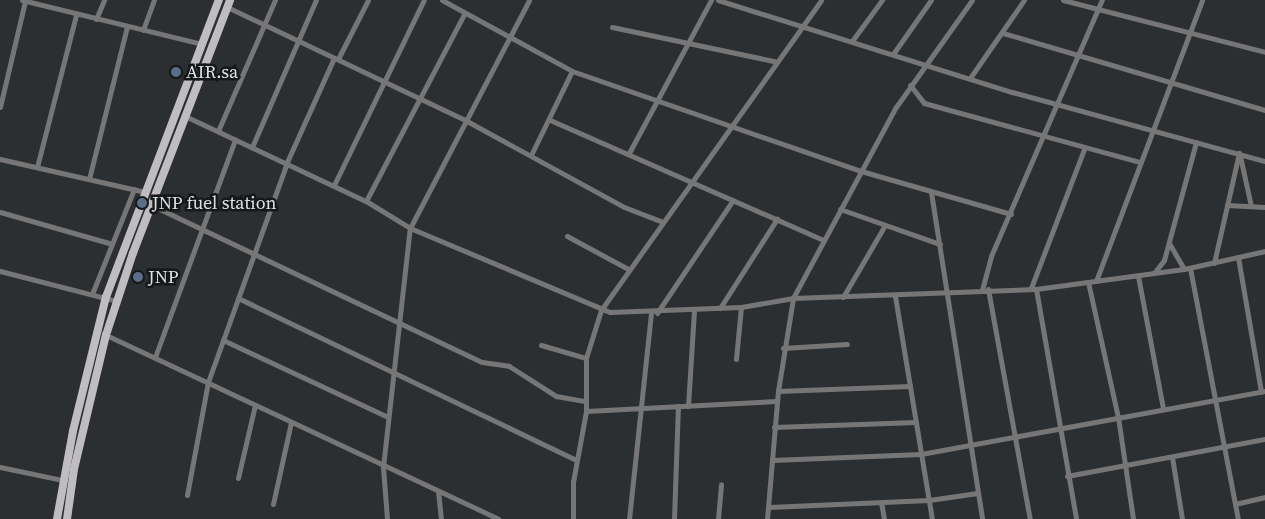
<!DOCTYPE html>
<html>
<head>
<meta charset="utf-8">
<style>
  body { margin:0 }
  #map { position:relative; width:1265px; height:519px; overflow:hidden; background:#2c2f32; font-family:"Source Serif 4",serif }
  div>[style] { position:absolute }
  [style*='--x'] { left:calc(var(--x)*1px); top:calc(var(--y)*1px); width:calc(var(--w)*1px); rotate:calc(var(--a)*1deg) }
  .street>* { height:5px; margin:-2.5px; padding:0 2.5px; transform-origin:2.5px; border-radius:2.5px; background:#777677 }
  .primary>* { height:8px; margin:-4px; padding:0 4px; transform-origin:4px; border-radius:4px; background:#bfbdc0 }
  .dots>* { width:14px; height:14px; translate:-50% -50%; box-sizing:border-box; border:2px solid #161718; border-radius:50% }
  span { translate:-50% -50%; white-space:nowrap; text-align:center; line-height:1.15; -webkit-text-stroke:5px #161718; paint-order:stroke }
  .poi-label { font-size:18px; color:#dee0e2 }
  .left { translate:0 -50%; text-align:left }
</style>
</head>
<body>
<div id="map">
  <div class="street">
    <div style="--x:22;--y:0;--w:185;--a:13.7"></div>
    <div style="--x:442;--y:0;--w:148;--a:28.6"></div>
    <div style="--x:572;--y:71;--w:306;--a:19.1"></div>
    <div style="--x:861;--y:171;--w:156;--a:16"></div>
    <div style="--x:718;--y:0;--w:308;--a:17.4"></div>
    <div style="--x:1012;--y:92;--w:262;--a:15.3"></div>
    <div style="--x:1063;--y:0;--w:209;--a:14.4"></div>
    <div style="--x:227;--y:7;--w:263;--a:25.4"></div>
    <div style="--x:465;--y:120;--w:181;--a:28.7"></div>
    <div style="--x:624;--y:207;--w:40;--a:21"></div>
    <div style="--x:96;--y:19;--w:21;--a:-67"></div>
    <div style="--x:612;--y:27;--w:166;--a:11.9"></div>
    <div style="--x:143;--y:30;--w:32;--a:-70"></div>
    <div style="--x:1003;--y:33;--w:273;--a:16.4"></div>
    <div style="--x:852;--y:41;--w:51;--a:-53.8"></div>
    <div style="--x:893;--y:54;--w:66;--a:-54.9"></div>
    <div style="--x:338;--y:59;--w:66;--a:-63"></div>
    <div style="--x:970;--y:78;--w:95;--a:-55.3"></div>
    <div style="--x:910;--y:85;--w:23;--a:52"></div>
    <div style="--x:924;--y:103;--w:224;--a:15.3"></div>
    <div style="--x:0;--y:107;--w:109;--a:-76.7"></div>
    <div style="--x:185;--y:116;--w:200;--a:25.2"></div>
    <div style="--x:366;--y:201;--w:52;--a:31.5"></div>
    <div style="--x:410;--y:228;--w:217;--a:22.8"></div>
    <div style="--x:610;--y:312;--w:131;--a:-2.2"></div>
    <div style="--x:741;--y:307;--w:53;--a:-9.8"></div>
    <div style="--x:793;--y:298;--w:243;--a:-2.1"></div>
    <div style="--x:1036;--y:289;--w:149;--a:-7.7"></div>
    <div style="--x:1184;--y:269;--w:83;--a:-12.5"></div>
    <div style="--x:550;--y:120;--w:299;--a:23.7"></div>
    <div style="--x:218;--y:131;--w:143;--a:-66.5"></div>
    <div style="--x:252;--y:147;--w:160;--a:-66.5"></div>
    <div style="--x:629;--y:153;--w:174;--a:-61.8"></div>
    <div style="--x:531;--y:155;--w:93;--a:-64"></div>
    <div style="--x:1240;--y:156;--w:51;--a:77.6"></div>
    <div style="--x:0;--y:159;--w:149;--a:12.8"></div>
    <div style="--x:37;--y:167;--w:157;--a:-75.6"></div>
    <div style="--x:89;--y:179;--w:157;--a:-76"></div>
    <div style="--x:334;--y:185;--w:206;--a:-64.1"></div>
    <div style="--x:931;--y:192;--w:331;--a:81.1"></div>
    <div style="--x:366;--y:201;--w:211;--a:-62.3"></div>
    <div style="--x:151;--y:205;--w:366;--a:25.4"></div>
    <div style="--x:482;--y:362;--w:27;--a:8"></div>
    <div style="--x:509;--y:366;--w:56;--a:32.6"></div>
    <div style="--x:556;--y:396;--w:28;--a:10"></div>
    <div style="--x:1227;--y:205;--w:38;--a:3"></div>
    <div style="--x:840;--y:209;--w:106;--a:19.3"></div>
    <div style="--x:0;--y:212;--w:116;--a:15.9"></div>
    <div style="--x:567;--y:236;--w:69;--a:28.4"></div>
    <div style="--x:1169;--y:243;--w:30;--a:60"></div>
    <div style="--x:1238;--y:257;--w:137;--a:80.3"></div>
    <div style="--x:1214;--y:263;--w:113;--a:-77.2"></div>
    <div style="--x:1190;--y:268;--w:256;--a:79.2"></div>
    <div style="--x:0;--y:271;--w:121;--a:14.4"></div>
    <div style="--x:1154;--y:273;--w:16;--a:-52"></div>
    <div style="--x:1164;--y:260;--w:122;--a:-74.8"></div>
    <div style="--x:1138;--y:276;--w:134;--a:79.3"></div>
    <div style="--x:1096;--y:281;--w:300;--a:-69.3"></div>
    <div style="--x:1088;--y:282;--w:138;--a:77.5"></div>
    <div style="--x:1118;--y:417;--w:103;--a:81.6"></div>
    <div style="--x:1031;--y:288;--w:149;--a:-69.1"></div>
    <div style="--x:988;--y:289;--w:234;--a:79.7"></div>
    <div style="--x:1036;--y:289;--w:233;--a:80.1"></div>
    <div style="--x:982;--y:290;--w:35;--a:-75"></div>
    <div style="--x:991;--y:256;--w:279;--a:-66.6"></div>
    <div style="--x:92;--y:294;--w:113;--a:-68.2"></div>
    <div style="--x:895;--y:296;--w:226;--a:80.6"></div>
    <div style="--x:843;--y:297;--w:83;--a:-59.7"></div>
    <div style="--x:238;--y:298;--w:375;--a:25.6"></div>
    <div style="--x:720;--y:308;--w:106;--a:-57.4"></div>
    <div style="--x:657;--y:313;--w:136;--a:-56.1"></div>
    <div style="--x:106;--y:335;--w:433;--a:25.1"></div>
    <div style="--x:223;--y:340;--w:182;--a:25"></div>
    <div style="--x:541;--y:345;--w:47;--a:16.1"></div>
    <div style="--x:783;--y:348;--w:64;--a:-3.6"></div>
    <div style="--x:155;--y:357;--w:232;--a:-69.8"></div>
    <div style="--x:736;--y:359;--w:52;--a:-84.5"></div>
    <div style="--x:778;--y:391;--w:132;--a:-2.2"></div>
    <div style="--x:688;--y:406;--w:96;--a:-86.4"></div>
    <div style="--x:586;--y:411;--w:191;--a:-3"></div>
    <div style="--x:774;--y:427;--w:142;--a:-2"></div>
    <div style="--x:1172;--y:457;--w:63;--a:80.8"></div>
    <div style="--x:772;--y:460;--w:149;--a:-2.3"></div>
    <div style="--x:921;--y:454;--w:350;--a:-10.4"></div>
    <div style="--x:0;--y:467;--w:63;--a:11.8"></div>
    <div style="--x:1067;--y:476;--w:201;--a:-10.6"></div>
    <div style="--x:238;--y:478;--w:75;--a:-76.9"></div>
    <div style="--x:438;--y:491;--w:28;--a:84"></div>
    <div style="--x:187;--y:495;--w:115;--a:-79.5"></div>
    <div style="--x:208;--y:382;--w:234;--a:-70.2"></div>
    <div style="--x:287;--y:162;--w:114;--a:-65.7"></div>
    <div style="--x:881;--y:502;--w:17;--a:80"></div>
    <div style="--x:273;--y:504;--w:84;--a:-77.6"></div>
    <div style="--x:1235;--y:504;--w:31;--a:-13"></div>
    <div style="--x:769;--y:507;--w:160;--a:-2.5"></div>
    <div style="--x:929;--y:500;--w:49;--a:-8.3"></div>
    <div style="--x:387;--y:519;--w:52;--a:-94.4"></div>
    <div style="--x:383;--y:467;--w:241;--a:-83.6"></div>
    <div style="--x:410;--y:228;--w:257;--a:-62.4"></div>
    <div style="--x:573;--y:519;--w:37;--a:-90"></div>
    <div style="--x:573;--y:482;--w:72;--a:-79.6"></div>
    <div style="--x:586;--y:411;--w:53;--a:-90"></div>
    <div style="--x:586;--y:358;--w:50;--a:-72.6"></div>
    <div style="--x:601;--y:310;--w:380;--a:-54.6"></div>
    <div style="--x:629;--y:519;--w:207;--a:-83.9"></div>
    <div style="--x:674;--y:519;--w:113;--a:-88"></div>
    <div style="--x:718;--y:519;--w:35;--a:-85"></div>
    <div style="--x:767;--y:519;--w:128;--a:-85.1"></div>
    <div style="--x:778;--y:391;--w:94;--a:-80.8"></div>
    <div style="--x:793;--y:298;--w:217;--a:-61.7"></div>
    <div style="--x:896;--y:107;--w:131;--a:-54.6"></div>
  </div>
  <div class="primary">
    <div style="--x:57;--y:519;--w:89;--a:-79.7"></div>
    <div style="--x:73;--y:431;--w:138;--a:-76.2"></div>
    <div style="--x:106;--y:297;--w:318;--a:-69.2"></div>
    <div style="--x:67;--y:519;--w:50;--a:-82"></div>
    <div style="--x:74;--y:469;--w:138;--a:-76.6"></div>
    <div style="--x:106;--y:335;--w:86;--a:-71.8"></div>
    <div style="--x:133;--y:253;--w:271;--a:-69"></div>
  </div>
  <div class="dots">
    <div style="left:176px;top:72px;background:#5c6f8a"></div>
    <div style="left:142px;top:203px;background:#5c6f8a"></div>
    <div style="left:138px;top:277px;background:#5c6f8a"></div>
  </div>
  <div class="poi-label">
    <span class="left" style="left:186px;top:72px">AIR.sa</span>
    <span class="left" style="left:152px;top:203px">JNP fuel station</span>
    <span class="left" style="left:148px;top:277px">JNP</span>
  </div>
</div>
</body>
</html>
